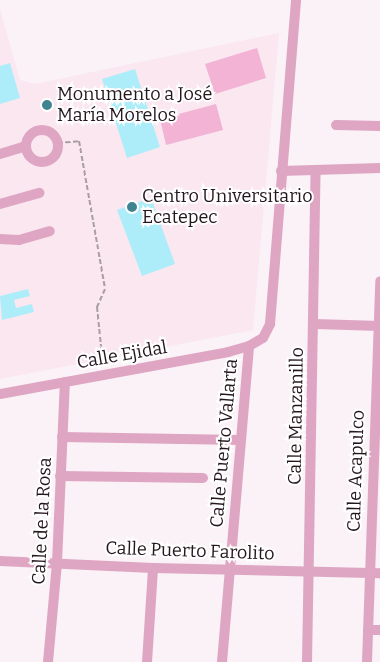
<!DOCTYPE html>
<html>
<head>
<meta charset="utf-8">
<style>
  body { margin:0 }
  #map { position:relative; width:380px; height:662px; overflow:hidden; background:#faf2f6; font-family:Bitter,serif }
  div>[style] { position:absolute }
  [style*='--x'] { left:calc(var(--x)*1px); top:calc(var(--y)*1px); width:calc(var(--w)*1px); rotate:calc(var(--a)*1deg) }
  .built>* { inset:0; background:#fae7f0 }
  .green>* { inset:0; background:#f2b3d4 }
  .building>* { inset:0; background:#adedfa }
  .path>* { height:2px; margin-top:-1px; transform-origin:0; background:repeating-linear-gradient(90deg,#a89ea3 0 5px,transparent 0 7.5px) }
  .minor>* { height:10px; margin:-5px; padding:0 5px; transform-origin:5px; border-radius:5px; background:#dfa6c4 }
  .minor>.ring { margin:-5px; padding:0; box-sizing:content-box; background:none; border:10px solid #dfa6c4; border-radius:50% }
  .dots>* { width:14px; height:14px; translate:-50% -50%; box-sizing:border-box; border:2px solid #fff; border-radius:50% }
  span { translate:-50% -50%; white-space:nowrap; text-align:center; line-height:1.15; -webkit-text-stroke:4px #fff; paint-order:stroke }
  .poi-label { font-size:18px; color:#24161d }
  .left { translate:0 -50%; text-align:left }
  .street-label { font-size:18px; color:#24161d }
</style>
</head>
<body>
<div id="map">
  <div class="built">
    <div style="clip-path:polygon(0 9px,20px 80px,35px 84px,279px 33px,253px 330px,0 379px)"></div>
  </div>
  <div class="green">
    <div style="clip-path:polygon(257px 48px,266px 78px,215px 94px,205px 64px)"></div>
    <div style="clip-path:polygon(216px 104px,223px 130px,166px 145px,160px 119px)"></div>
  </div>
  <div class="building">
    <div style="clip-path:polygon(10px 63px,20px 98px,0 104px,0 66px)"></div>
    <div style="clip-path:polygon(135px 69px,160px 147px,127px 158px,102px 79px)"></div>
    <div style="clip-path:polygon(151px 198px,175px 264px,142px 276px,117px 210px)"></div>
    <div style="clip-path:polygon(28px 289px,30px 296px,14px 300px,16px 308px,32px 304px,34px 312px,2px 320px,0 296px)"></div>
  </div>
  <div class="path">
    <div style="--x:58;--y:143;--w:21;--a:-5"></div>
    <div style="--x:79;--y:141;--w:150;--a:80"></div>
    <div style="--x:105;--y:289;--w:20;--a:114"></div>
    <div style="--x:97;--y:307;--w:49;--a:84.2"></div>
  </div>
  <div class="minor">
    <div style="--x:336;--y:125;--w:44;--a:1.3"></div>
    <div class="ring" style="left:26px;top:130px;width:22px;height:22px"></div>
    <div style="--x:0;--y:154;--w:27;--a:-17"></div>
    <div style="--x:281;--y:171;--w:99;--a:-1.7"></div>
    <div style="--x:0;--y:204;--w:41;--a:-15.8"></div>
    <div style="--x:0;--y:239;--w:19;--a:3"></div>
    <div style="--x:19;--y:240;--w:32;--a:-16"></div>
    <div style="--x:315;--y:324;--w:65;--a:1.8"></div>
    <div style="--x:0;--y:394;--w:232;--a:-10.4"></div>
    <div style="--x:228;--y:352;--w:22;--a:-16"></div>
    <div style="--x:249;--y:346;--w:16;--a:-30"></div>
    <div style="--x:263;--y:338;--w:16;--a:-63"></div>
    <div style="--x:270;--y:324;--w:325;--a:-85.4"></div>
    <div style="--x:62;--y:437;--w:179;--a:1"></div>
    <div style="--x:60;--y:476;--w:143;--a:0.8"></div>
    <div style="--x:0;--y:561;--w:153;--a:2.6"></div>
    <div style="--x:153;--y:568;--w:227;--a:1.3"></div>
    <div style="--x:368;--y:630;--w:12;--a:0"></div>
    <div style="--x:48;--y:662;--w:99;--a:-84.8"></div>
    <div style="--x:57;--y:563;--w:181;--a:-87.5"></div>
    <div style="--x:147;--y:662;--w:94;--a:-86.3"></div>
    <div style="--x:222;--y:662;--w:317;--a:-85.1"></div>
    <div style="--x:307;--y:662;--w:492;--a:-89"></div>
    <div style="--x:367;--y:662;--w:381;--a:-88"></div>
  </div>
  <div class="dots">
    <div style="left:47px;top:105px;background:#408492"></div>
    <div style="left:132px;top:207px;background:#408492"></div>
  </div>
  <div class="poi-label">
    <span class="left" style="left:57px;top:105px">Monumento a José<br>María Morelos</span>
    <span class="left" style="left:142px;top:207px">Centro Universitario<br>Ecatepec</span>
  </div>
  <div class="street-label">
    <span style="left:122px;top:355px;rotate:-10deg">Calle Ejidal</span>
    <span style="left:296px;top:416px;rotate:-89deg">Calle Manzanillo</span>
    <span style="left:224px;top:443px;rotate:-85deg">Calle Puerto Vallarta</span>
    <span style="left:356px;top:471px;rotate:-88deg">Calle Acapulco</span>
    <span style="left:42px;top:521px;rotate:-87deg">Calle de la Rosa</span>
    <span style="left:190px;top:551px;rotate:2deg">Calle Puerto Farolito</span>
  </div>
</div>
</body>
</html>
